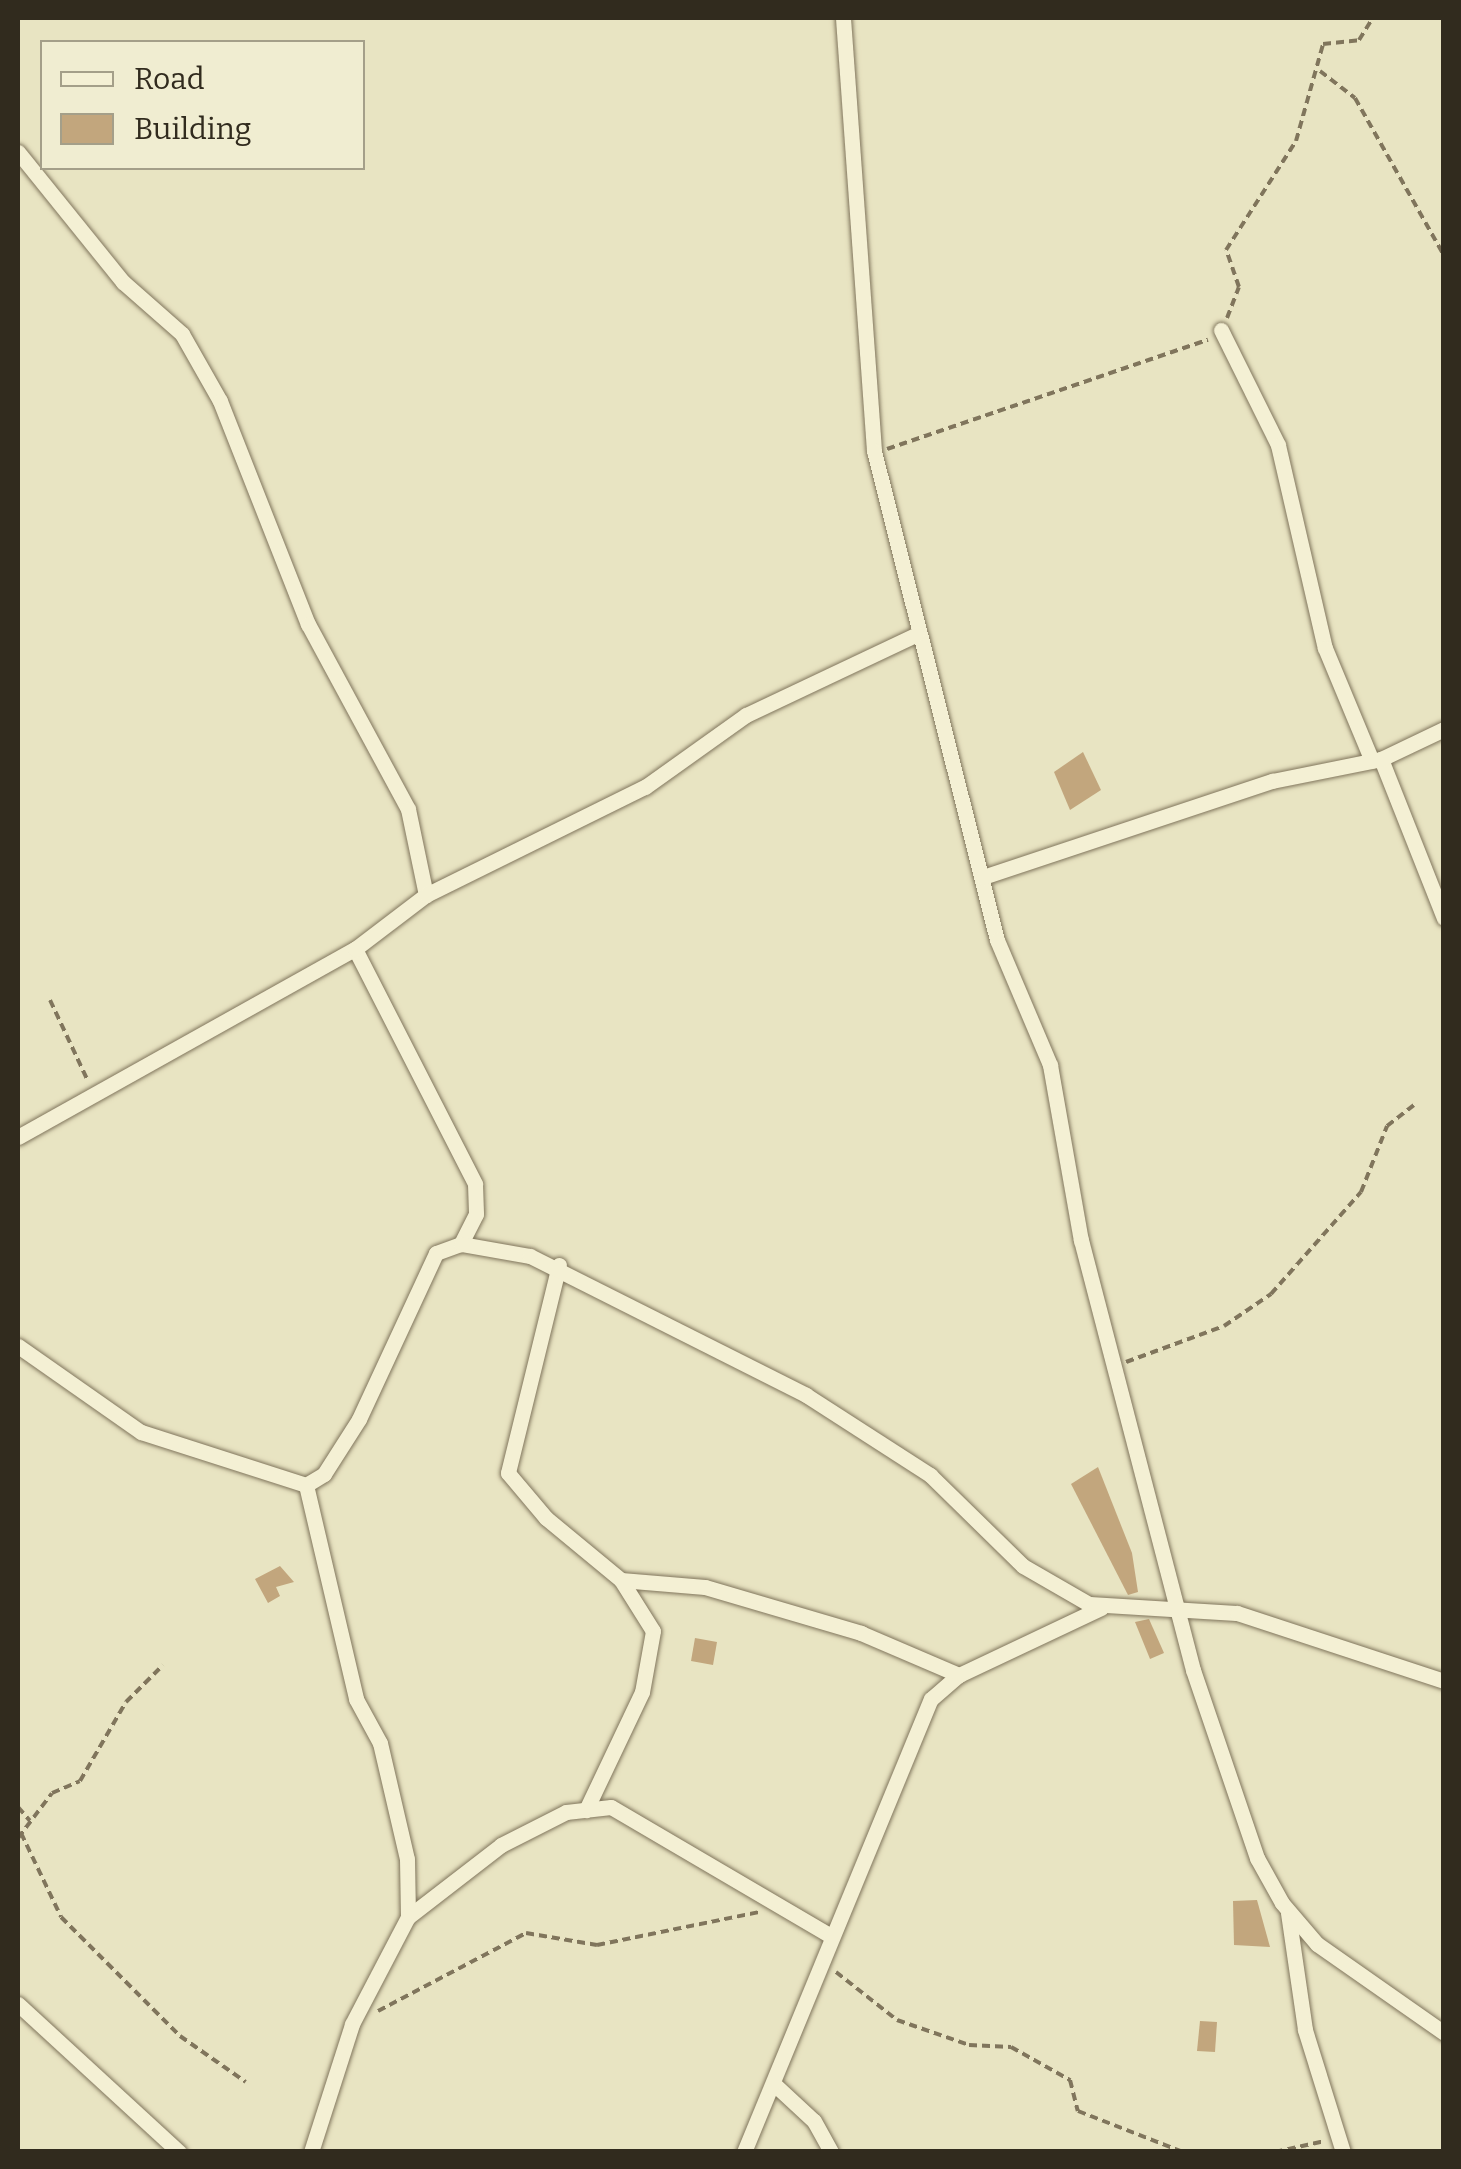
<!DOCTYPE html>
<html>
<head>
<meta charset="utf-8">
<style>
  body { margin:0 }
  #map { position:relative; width:1461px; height:2169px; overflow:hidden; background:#e8e4c2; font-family:Bitter,serif }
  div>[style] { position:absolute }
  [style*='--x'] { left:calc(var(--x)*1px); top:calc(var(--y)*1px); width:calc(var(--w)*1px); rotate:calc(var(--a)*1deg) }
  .building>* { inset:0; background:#c2a67d }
  .path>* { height:4px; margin-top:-2px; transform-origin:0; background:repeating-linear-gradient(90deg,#80755c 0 8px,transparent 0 13px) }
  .roads { filter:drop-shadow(0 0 2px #80755c) drop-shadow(0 0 2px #80755c) }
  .minor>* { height:15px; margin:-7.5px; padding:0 7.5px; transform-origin:7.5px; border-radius:7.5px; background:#f4f0d4 }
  span { translate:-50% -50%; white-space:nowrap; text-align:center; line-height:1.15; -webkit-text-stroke:10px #f0edd1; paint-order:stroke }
  .frame { position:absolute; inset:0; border:20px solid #312b1e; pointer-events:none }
  .legend { position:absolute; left:40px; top:40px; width:325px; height:130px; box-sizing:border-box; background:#f0edd1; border:2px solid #a49f89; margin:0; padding:12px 18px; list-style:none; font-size:30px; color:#312b1e }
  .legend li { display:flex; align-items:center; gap:20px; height:50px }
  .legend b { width:50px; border:2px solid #a49f89 }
</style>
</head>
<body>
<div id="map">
  <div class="building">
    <div style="clip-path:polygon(1083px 752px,1101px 790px,1070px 810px,1054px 772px)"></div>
    <div style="clip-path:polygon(1098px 1467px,1132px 1553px,1138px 1592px,1128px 1595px,1071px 1484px)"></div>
    <div style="clip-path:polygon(280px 1566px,294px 1582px,276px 1587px,280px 1596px,268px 1603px,255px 1579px)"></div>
    <div style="clip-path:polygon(1149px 1619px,1164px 1653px,1150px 1659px,1135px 1622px)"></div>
    <div style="clip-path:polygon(695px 1638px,717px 1642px,713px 1665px,691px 1661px)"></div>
    <div style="clip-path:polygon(1257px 1900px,1270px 1947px,1234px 1945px,1233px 1901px)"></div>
    <div style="clip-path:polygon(1200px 2021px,1217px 2022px,1215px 2052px,1197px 2051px)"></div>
  </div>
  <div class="path">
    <div style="--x:1320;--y:71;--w:44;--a:37.6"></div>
    <div style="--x:1355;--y:98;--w:180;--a:60.5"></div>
    <div style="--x:1227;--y:318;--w:33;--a:-69"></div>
    <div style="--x:1239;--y:287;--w:39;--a:-109"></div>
    <div style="--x:1226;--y:250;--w:130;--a:-57.3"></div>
    <div style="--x:1296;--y:141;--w:101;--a:-74.4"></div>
    <div style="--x:1323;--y:44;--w:36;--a:-6"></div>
    <div style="--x:1359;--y:40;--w:26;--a:-58"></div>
    <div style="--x:887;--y:449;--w:339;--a:-18.8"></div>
    <div style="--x:50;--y:1000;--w:89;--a:64.9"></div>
    <div style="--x:1126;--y:1362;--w:104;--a:-20.2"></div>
    <div style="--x:1224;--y:1326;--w:57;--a:-34.2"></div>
    <div style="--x:1271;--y:1294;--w:136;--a:-48.6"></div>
    <div style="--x:1361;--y:1192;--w:71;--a:-68.5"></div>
    <div style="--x:1387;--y:1126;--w:34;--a:-38"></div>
    <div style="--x:18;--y:1807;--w:18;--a:49"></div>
    <div style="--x:21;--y:1833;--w:93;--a:64.5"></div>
    <div style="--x:61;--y:1917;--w:168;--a:45"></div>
    <div style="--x:180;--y:2036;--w:80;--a:34.9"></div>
    <div style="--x:18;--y:1838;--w:56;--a:-52.9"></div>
    <div style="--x:52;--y:1793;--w:30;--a:-23"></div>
    <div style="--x:80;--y:1781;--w:91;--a:-59.8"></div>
    <div style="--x:126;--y:1702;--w:52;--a:-45"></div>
    <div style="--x:836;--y:1972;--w:78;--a:38.2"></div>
    <div style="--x:897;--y:2020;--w:76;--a:19.1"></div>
    <div style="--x:969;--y:2045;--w:42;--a:2.7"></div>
    <div style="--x:1011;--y:2047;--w:68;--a:29.2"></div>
    <div style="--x:1070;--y:2080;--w:32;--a:76"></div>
    <div style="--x:1078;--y:2111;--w:113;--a:21.3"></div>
    <div style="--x:378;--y:2011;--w:167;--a:-27.8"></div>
    <div style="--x:526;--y:1933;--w:72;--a:9.6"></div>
    <div style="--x:597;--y:1945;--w:165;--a:-11.5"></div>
    <div style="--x:1275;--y:2152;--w:51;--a:-12.4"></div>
  </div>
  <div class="roads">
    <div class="minor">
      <div style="--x:843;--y:18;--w:434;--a:85.9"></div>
      <div style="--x:874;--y:451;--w:504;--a:75.88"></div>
      <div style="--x:997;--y:940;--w:136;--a:67"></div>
      <div style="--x:1050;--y:1065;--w:178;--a:80"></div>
      <div style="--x:1081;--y:1240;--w:444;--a:75.4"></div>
      <div style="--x:1193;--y:1670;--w:199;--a:71.2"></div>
      <div style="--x:1257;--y:1858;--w:51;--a:60.9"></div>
      <div style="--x:1282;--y:1903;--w:54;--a:49.5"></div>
      <div style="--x:1317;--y:1944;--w:155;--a:35"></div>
      <div style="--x:18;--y:152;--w:167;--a:51.1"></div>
      <div style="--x:123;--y:282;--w:79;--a:41.4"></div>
      <div style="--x:182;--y:334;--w:77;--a:60.4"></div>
      <div style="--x:220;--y:401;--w:240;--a:68.5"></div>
      <div style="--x:308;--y:624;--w:210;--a:61.6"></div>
      <div style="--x:408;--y:809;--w:88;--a:78.2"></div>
      <div style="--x:1221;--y:330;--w:128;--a:63.6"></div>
      <div style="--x:1278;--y:445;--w:208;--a:77"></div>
      <div style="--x:1325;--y:648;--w:122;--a:67.4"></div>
      <div style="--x:1381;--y:759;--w:171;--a:68.4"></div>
      <div style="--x:983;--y:877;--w:305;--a:-18.4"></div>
      <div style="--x:1272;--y:781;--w:111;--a:-11.4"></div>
      <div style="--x:1381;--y:759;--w:70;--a:-25.5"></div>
      <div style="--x:355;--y:949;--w:264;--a:62.9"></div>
      <div style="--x:475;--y:1184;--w:30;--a:88"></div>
      <div style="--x:476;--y:1214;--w:34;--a:117"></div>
      <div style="--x:18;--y:1137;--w:386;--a:-29.2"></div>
      <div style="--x:355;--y:949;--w:89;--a:-37.3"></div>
      <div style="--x:426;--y:895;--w:244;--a:-26.3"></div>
      <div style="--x:645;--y:787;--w:124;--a:-35.5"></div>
      <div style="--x:746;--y:715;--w:189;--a:-25.3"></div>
      <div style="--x:559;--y:1265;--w:214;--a:103.8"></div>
      <div style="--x:508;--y:1473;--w:59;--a:49.8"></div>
      <div style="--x:546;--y:1518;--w:97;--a:39.6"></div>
      <div style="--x:621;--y:1580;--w:60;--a:57.9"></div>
      <div style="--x:653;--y:1631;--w:62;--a:100.2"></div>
      <div style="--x:642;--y:1692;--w:131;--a:115.4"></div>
      <div style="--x:18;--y:1346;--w:150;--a:35"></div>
      <div style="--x:141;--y:1432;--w:173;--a:17.8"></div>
      <div style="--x:306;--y:1485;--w:21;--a:-31"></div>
      <div style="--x:324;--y:1474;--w:65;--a:-57.5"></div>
      <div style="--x:359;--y:1419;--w:183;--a:-65.1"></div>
      <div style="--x:436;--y:1253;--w:27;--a:-20"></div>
      <div style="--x:461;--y:1244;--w:70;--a:9.9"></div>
      <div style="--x:530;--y:1256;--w:309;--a:26.7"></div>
      <div style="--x:806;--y:1395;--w:148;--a:32.8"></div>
      <div style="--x:930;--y:1475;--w:130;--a:44.4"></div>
      <div style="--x:1023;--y:1566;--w:76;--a:29.9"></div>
      <div style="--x:1089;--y:1604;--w:148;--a:3.5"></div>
      <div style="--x:1237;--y:1613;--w:218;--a:18.2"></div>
      <div style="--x:306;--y:1485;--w:220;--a:76.8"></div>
      <div style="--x:356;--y:1699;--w:50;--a:61.4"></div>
      <div style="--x:380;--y:1743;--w:119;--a:76.9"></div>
      <div style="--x:407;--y:1859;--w:58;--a:89"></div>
      <div style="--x:621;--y:1580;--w:84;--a:4.8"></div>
      <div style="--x:705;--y:1587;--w:163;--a:16.4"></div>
      <div style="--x:861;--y:1633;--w:107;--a:23.2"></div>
      <div style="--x:1288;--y:1913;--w:118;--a:81.7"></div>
      <div style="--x:1305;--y:2030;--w:128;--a:72.7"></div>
      <div style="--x:18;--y:2004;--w:219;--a:42.6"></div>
      <div style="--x:774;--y:2084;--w:54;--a:42.8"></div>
      <div style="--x:814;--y:2121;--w:35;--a:61"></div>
      <div style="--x:311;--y:2152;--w:134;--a:-72.2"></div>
      <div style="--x:352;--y:2024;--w:121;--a:-62.4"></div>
      <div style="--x:408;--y:1917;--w:118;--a:-37.7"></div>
      <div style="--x:501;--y:1845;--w:73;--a:-26.9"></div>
      <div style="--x:566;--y:1812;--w:45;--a:-6.3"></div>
      <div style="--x:611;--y:1807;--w:255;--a:30.4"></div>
      <div style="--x:744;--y:2152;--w:490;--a:-67.6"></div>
      <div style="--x:931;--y:1699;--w:37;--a:-41"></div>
      <div style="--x:959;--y:1675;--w:157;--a:-25.3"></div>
    </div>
  </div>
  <div class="frame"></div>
  <ul class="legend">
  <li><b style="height:12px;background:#f4f0d4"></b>Road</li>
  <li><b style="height:28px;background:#c2a67d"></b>Building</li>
  </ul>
</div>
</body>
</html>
